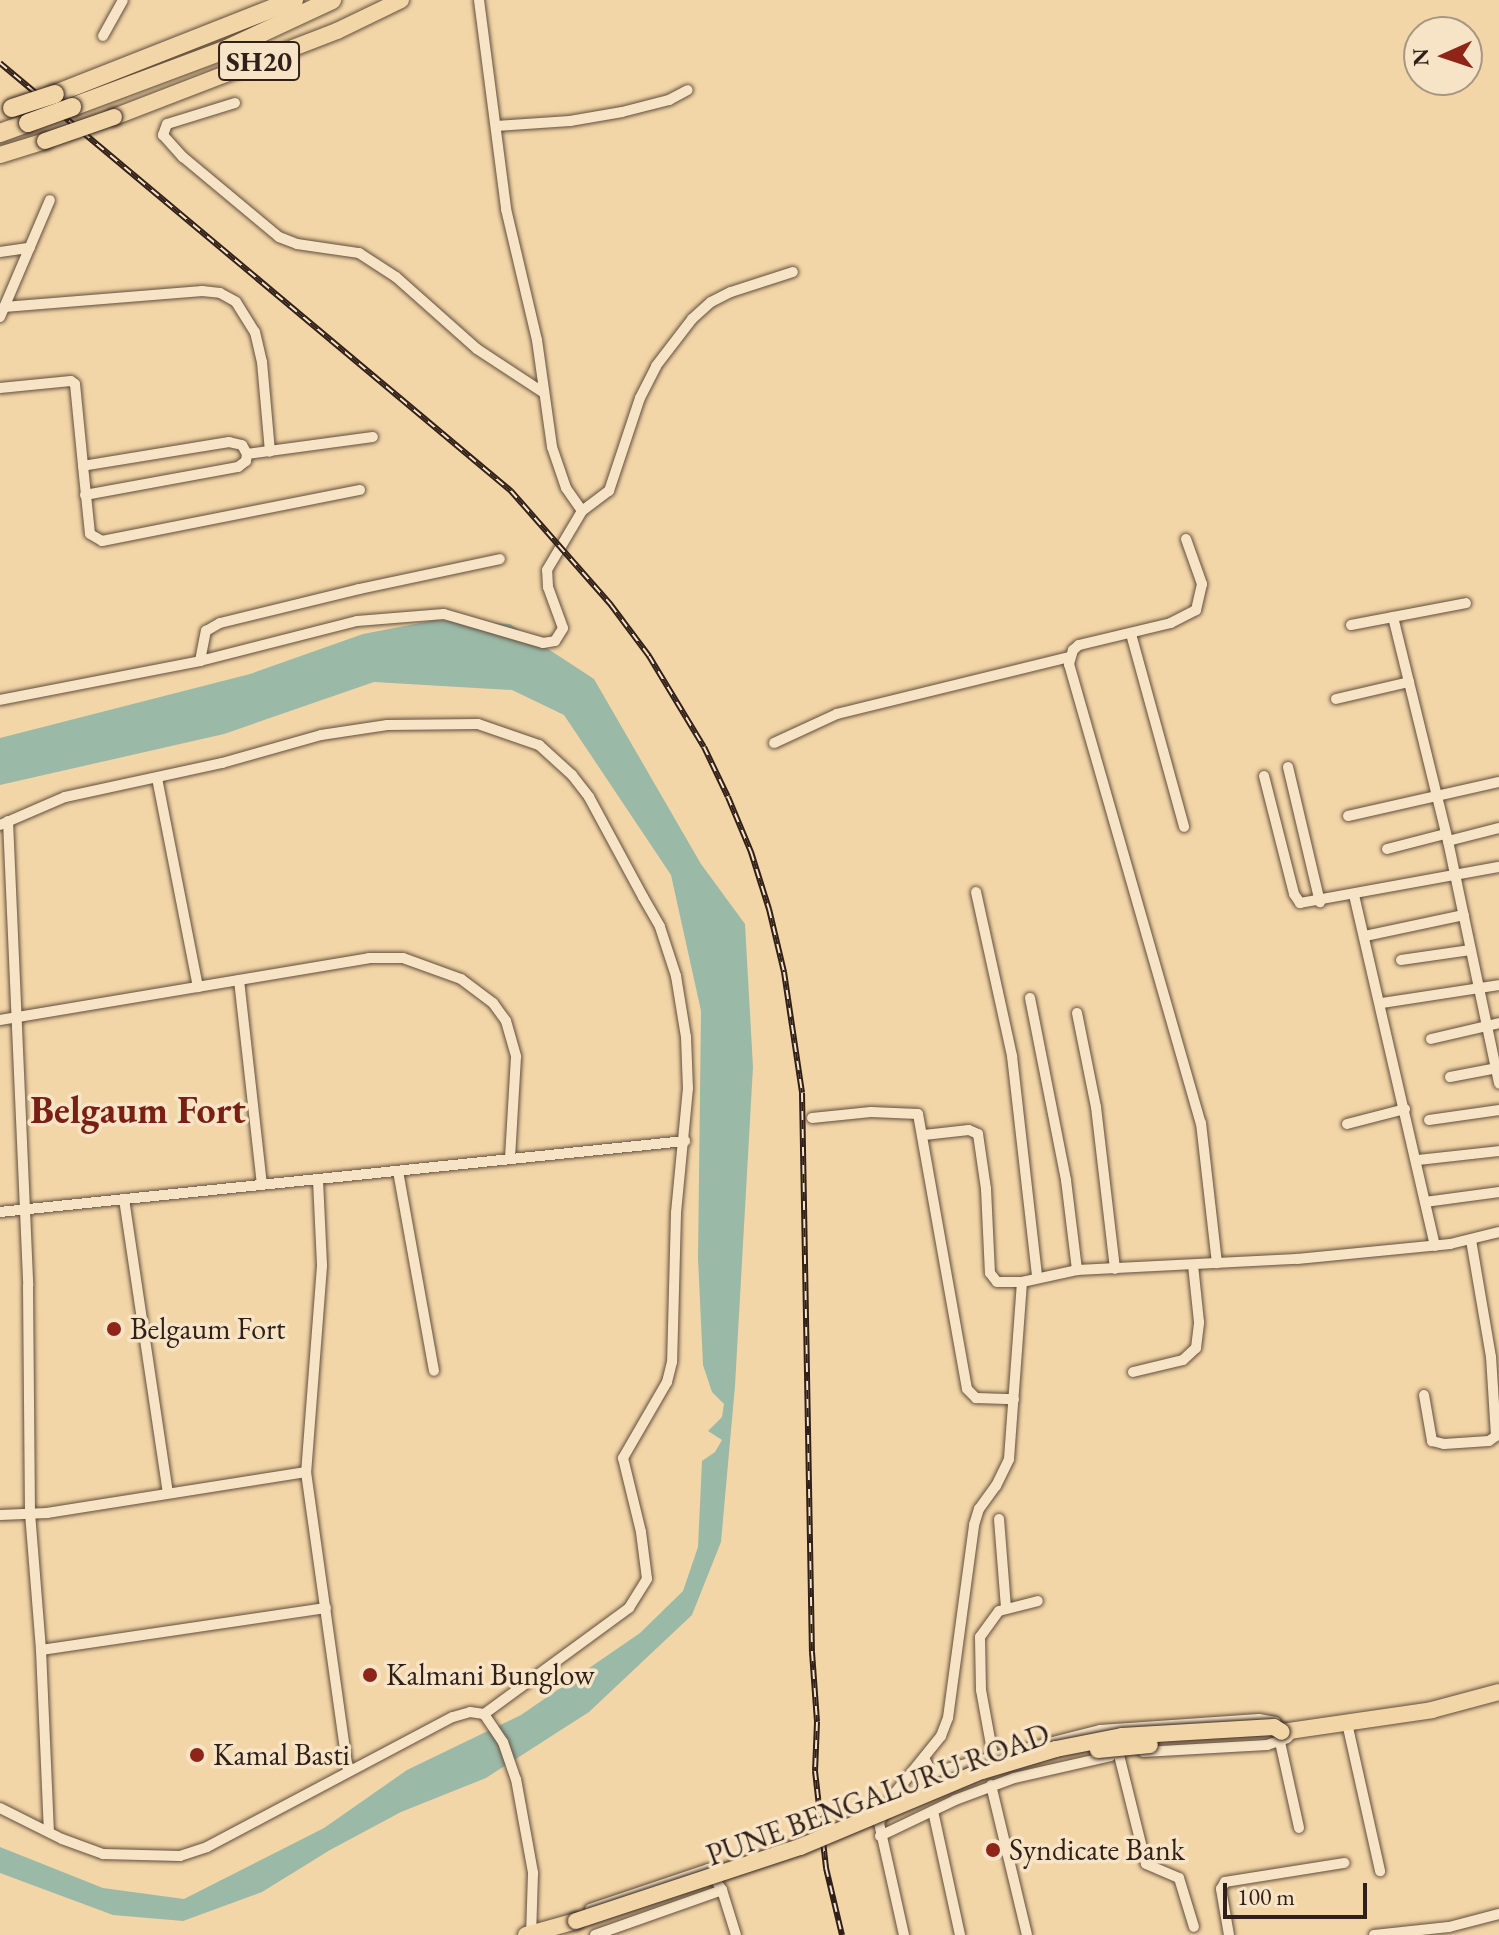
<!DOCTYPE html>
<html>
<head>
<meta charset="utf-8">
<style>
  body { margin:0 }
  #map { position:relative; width:1499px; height:1935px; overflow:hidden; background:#f3d6a8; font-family:"EB Garamond",serif }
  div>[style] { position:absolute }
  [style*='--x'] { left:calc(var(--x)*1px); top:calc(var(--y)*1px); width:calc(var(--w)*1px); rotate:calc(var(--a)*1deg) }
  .water>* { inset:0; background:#9bb9a7 }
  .roads { filter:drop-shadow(0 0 2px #614e3d) drop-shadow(0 0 2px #614e3d) }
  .street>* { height:10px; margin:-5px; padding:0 5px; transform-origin:5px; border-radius:5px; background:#f7e4c6 }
  .primary>* { height:16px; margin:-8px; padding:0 8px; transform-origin:8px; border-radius:8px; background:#f3d6a8 }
  .highway>* { height:18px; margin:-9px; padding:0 9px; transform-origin:9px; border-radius:9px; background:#f3d6a8 }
  .rail>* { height:6px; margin-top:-3px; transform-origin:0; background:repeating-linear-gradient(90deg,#f7e4c6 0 9px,#302019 0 18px); box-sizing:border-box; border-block:2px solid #302019 }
  .bridges { filter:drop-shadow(0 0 2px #302019) drop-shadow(0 0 2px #302019) }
  .primary-bridge>* { height:16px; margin:-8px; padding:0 8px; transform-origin:8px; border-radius:8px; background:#f3d6a8 }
  .highway-bridge>* { height:18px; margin:-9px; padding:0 9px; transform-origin:9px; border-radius:9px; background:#f3d6a8 }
  .dots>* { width:22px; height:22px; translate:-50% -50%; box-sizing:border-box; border:4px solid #f7e4c6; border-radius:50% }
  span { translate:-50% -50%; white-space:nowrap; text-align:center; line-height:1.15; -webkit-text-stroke:7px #f7e4c6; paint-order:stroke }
  .shield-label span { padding:2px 6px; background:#f7e4c6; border:2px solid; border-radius:6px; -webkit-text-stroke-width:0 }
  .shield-label { font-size:28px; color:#302019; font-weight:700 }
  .poi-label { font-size:30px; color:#302019 }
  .left { translate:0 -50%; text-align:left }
  .street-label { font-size:30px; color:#302019 }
  .district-label { font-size:38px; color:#7a1f14; font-weight:700 }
  .north { position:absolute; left:1403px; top:16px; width:80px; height:80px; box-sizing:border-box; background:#f7e4c6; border:2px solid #a79681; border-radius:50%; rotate:267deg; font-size:22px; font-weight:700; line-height:32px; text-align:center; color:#302019 }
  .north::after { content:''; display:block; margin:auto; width:28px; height:36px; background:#8f2418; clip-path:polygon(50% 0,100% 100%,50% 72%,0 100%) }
  .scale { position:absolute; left:1223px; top:1883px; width:144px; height:36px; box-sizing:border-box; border:4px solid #302019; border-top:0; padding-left:10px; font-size:24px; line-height:28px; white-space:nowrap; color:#302019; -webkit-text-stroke:6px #f7e4c6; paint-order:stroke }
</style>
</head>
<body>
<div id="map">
  <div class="water">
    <div style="clip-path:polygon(436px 620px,510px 624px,594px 679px,701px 864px,745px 924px,753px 1067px,735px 1386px,721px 1542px,692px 1615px,589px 1712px,486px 1778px,401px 1812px,330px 1850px,262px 1892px,183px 1921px,113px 1915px,0 1873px,0 1847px,103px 1888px,184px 1899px,324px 1828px,407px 1770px,521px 1715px,640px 1633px,683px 1591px,698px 1547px,702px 1461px,715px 1452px,722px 1440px,708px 1431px,722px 1417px,724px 1404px,712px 1392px,703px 1365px,698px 1259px,701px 1011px,671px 875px,564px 715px,512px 690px,374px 682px,224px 734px,0 785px,0 738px,250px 674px,363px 634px)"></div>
  </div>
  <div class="roads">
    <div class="street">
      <div style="--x:479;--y:0;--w:211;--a:82.6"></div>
      <div style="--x:506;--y:209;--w:135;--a:76.7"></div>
      <div style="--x:537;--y:340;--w:108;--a:82"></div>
      <div style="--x:552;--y:447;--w:43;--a:71.1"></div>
      <div style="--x:566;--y:488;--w:28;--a:55"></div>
      <div style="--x:103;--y:36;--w:41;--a:-60.9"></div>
      <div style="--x:235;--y:103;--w:71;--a:162.8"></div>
      <div style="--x:167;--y:124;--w:12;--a:110"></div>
      <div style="--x:163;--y:135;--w:30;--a:48"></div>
      <div style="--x:183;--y:157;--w:125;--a:39.8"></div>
      <div style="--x:279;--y:237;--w:19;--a:21"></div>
      <div style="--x:297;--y:244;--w:63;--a:8.3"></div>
      <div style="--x:359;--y:253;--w:44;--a:33"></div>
      <div style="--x:396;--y:277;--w:108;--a:41.6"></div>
      <div style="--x:477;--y:349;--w:80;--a:33.3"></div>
      <div style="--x:496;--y:126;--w:74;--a:-3.9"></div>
      <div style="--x:570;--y:121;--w:53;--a:-9.8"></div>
      <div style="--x:622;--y:112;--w:49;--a:-14.3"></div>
      <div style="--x:669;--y:100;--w:21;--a:-28"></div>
      <div style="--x:0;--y:252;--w:30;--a:-8"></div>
      <div style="--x:4;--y:307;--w:199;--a:-4.6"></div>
      <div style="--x:202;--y:291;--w:18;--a:6"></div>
      <div style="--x:220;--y:293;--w:18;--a:29"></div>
      <div style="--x:236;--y:302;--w:36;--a:58"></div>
      <div style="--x:255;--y:332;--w:31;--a:77"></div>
      <div style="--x:262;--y:362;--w:90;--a:84.9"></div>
      <div style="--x:0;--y:317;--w:127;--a:-66.9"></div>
      <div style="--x:0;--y:388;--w:71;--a:-5.6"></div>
      <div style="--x:71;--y:381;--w:5;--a:37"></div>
      <div style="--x:75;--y:384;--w:82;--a:84.4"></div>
      <div style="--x:247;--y:454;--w:10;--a:-119"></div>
      <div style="--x:242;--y:445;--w:13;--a:-167"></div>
      <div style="--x:229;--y:442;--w:148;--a:170.7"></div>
      <div style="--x:83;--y:466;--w:68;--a:84.1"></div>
      <div style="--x:90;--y:534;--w:14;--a:30"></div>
      <div style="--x:102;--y:541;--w:263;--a:-11.2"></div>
      <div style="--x:247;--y:454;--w:127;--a:-7.7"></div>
      <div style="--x:85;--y:495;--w:156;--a:-10.4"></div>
      <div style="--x:238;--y:467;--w:10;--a:-37"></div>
      <div style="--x:246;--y:461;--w:7;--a:-82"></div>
      <div style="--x:1186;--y:539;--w:48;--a:70.4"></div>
      <div style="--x:1202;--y:584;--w:27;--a:103"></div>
      <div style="--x:1196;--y:610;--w:28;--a:153"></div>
      <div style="--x:1171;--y:623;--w:95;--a:166.6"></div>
      <div style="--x:1079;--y:645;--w:8;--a:140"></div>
      <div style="--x:1073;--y:650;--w:15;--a:106"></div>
      <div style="--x:1069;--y:664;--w:478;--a:74"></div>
      <div style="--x:1201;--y:1123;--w:141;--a:83.5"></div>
      <div style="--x:1393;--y:617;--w:231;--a:76.2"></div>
      <div style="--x:1448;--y:841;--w:248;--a:78.1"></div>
      <div style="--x:1351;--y:625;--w:117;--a:-10.8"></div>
      <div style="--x:1131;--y:634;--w:200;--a:74.6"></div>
      <div style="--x:200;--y:661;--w:31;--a:-79"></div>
      <div style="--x:206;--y:631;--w:16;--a:-30"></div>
      <div style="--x:220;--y:623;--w:143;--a:-13.7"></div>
      <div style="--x:359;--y:589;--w:144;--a:-12"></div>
      <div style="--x:1336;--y:699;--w:75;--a:-13.1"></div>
      <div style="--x:0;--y:700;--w:204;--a:-11"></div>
      <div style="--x:200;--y:661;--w:162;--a:-14.3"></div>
      <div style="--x:357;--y:621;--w:87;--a:-4.6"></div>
      <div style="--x:444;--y:614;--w:103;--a:16.3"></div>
      <div style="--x:543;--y:643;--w:12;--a:-9"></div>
      <div style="--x:555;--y:641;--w:15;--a:-58"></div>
      <div style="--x:563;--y:628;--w:44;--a:-110.1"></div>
      <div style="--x:548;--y:587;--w:17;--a:-93"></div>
      <div style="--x:547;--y:570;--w:69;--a:-59.3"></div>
      <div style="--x:582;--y:511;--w:34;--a:-37"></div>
      <div style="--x:609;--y:491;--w:98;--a:-71.6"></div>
      <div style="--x:640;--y:398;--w:36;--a:-63"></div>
      <div style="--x:656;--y:366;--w:59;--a:-52.5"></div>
      <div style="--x:692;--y:319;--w:25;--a:-42"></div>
      <div style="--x:711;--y:302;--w:22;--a:-27"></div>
      <div style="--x:731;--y:292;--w:65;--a:-17.9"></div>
      <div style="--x:774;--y:743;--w:69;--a:-24.7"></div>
      <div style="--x:837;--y:714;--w:239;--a:-13.8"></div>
      <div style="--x:1288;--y:767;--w:139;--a:76.7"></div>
      <div style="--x:1264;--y:776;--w:122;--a:75.7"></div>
      <div style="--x:1294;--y:894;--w:11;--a:56"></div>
      <div style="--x:1300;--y:903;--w:202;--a:-10.3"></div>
      <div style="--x:157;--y:778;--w:213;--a:78.9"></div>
      <div style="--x:1348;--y:816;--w:155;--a:-12.7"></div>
      <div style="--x:8;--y:821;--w:465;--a:87.5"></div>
      <div style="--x:28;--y:1286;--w:227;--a:89.5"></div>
      <div style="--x:30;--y:1513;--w:137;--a:85.4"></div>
      <div style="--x:41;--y:1650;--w:182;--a:87.5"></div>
      <div style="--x:0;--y:825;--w:71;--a:-23.3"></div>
      <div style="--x:65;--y:797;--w:161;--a:-12.2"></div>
      <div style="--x:222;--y:763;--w:103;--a:-15.8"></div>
      <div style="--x:321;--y:735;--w:67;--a:-8.6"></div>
      <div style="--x:387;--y:725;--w:91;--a:-0.6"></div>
      <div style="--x:478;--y:724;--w:65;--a:19"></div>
      <div style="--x:539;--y:745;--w:45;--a:42.3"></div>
      <div style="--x:572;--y:775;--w:28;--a:52"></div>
      <div style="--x:589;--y:797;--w:114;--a:61.6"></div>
      <div style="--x:643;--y:897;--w:34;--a:60"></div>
      <div style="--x:660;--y:927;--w:52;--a:71.9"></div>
      <div style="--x:676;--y:976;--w:62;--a:80.7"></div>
      <div style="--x:686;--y:1037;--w:51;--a:87.8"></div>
      <div style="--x:688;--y:1088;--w:126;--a:95.5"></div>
      <div style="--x:676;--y:1213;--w:149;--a:91.5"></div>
      <div style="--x:672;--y:1362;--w:21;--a:104"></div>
      <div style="--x:667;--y:1382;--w:88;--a:120.1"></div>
      <div style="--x:623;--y:1458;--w:76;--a:76.3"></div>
      <div style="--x:641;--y:1532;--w:47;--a:82.7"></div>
      <div style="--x:647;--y:1579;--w:34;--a:122"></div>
      <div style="--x:629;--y:1608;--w:180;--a:143.8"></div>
      <div style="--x:1448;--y:841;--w:53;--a:-14.3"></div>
      <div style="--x:1387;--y:849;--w:60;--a:-14.5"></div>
      <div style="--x:976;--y:892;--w:168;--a:77.6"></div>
      <div style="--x:1012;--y:1056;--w:222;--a:83.5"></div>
      <div style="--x:1354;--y:895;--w:360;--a:77"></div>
      <div style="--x:1365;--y:936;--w:101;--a:-12"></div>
      <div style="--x:1401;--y:960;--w:70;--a:-8.2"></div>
      <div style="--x:239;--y:980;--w:206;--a:83.6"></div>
      <div style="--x:1030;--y:998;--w:186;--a:78.8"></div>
      <div style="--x:1066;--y:1180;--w:91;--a:83"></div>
      <div style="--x:1382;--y:1003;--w:118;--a:-8.7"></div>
      <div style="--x:1077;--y:1013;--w:96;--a:78.6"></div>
      <div style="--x:1096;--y:1107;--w:163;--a:83.3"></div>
      <div style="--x:0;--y:1020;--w:374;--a:-9.5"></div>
      <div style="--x:369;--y:958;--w:34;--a:0"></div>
      <div style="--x:403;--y:958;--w:62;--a:19.9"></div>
      <div style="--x:461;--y:979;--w:40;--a:37"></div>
      <div style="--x:493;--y:1003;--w:22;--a:54"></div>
      <div style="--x:506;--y:1021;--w:37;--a:74"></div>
      <div style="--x:516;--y:1057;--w:101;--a:93.4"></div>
      <div style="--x:1431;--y:1039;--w:70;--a:-13.2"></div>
      <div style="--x:1450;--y:1077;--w:48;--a:-10.8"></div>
      <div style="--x:812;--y:1118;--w:59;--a:-5.8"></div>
      <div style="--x:871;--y:1112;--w:47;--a:2.4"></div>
      <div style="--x:918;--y:1114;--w:279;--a:79.9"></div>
      <div style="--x:967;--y:1389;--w:13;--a:45"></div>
      <div style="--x:976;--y:1398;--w:38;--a:2"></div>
      <div style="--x:1429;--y:1120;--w:71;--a:-8.1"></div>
      <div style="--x:1347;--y:1124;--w:60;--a:-14.5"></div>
      <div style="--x:924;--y:1135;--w:45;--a:-6.3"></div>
      <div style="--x:969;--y:1130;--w:10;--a:24"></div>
      <div style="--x:978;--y:1134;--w:56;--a:81.7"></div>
      <div style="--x:986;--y:1189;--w:84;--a:87.3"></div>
      <div style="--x:990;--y:1273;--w:11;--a:52"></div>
      <div style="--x:997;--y:1282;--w:25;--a:0"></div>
      <div style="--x:1022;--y:1282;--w:56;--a:-12.3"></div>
      <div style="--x:1077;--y:1270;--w:220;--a:-2.9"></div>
      <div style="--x:1297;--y:1259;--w:154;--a:-5.6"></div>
      <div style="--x:1450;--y:1244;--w:50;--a:-13.8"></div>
      <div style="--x:1418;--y:1160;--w:81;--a:-6.3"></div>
      <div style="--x:398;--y:1171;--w:203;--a:79.8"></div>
      <div style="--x:318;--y:1180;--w:86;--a:87.3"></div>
      <div style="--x:322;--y:1266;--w:207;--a:94.4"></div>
      <div style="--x:306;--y:1472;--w:301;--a:82"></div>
      <div style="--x:124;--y:1199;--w:296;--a:81.5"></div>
      <div style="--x:1425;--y:1202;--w:75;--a:-7.7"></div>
      <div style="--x:0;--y:1212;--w:689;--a:-5.92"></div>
      <div style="--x:1133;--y:1372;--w:51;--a:-13.5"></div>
      <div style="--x:1183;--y:1360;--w:18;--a:-43"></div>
      <div style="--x:1196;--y:1348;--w:26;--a:-83"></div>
      <div style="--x:1199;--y:1322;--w:57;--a:-96"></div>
      <div style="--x:1424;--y:1395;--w:47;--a:80.1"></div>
      <div style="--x:1432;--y:1441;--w:12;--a:14"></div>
      <div style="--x:1444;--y:1444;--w:45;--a:-3.8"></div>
      <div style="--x:1489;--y:1441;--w:9;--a:-36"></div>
      <div style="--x:1496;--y:1436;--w:79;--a:-93.6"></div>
      <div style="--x:1491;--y:1357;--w:119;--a:-99.7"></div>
      <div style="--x:0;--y:1515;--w:47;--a:-2.4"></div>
      <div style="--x:47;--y:1513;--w:262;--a:-9"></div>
      <div style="--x:999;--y:1519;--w:88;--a:85.5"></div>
      <div style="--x:41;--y:1650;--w:288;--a:-8.4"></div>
      <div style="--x:1347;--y:1723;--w:152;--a:77.4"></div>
      <div style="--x:1280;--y:1742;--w:88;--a:77.5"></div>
      <div style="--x:1143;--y:1752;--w:124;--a:-3.2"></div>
      <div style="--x:1267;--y:1745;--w:21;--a:-19"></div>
      <div style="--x:1287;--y:1738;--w:10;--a:-45"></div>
      <div style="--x:1119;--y:1755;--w:112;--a:76.1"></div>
      <div style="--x:1146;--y:1864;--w:36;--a:23"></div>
      <div style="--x:1179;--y:1878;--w:51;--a:73"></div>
      <div style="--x:993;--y:1756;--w:67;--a:-100.3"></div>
      <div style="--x:981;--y:1690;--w:53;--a:-91.1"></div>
      <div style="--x:980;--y:1637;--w:32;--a:-54"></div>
      <div style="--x:999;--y:1611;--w:40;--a:-14.4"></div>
      <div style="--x:924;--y:1758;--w:11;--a:63"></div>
      <div style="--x:929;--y:1768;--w:9;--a:18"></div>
      <div style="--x:938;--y:1771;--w:167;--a:-14.2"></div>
      <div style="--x:1100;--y:1730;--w:159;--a:-4"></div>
      <div style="--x:1259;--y:1719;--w:17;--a:10"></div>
      <div style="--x:991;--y:1785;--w:154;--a:76.5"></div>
      <div style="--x:0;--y:1808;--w:69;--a:26.6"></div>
      <div style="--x:62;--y:1839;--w:44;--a:20.1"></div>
      <div style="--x:103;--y:1854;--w:77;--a:1.5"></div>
      <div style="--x:180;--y:1856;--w:28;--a:-18"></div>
      <div style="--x:207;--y:1847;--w:278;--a:-27.9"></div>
      <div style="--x:453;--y:1717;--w:18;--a:-16"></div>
      <div style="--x:470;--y:1712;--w:14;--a:8"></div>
      <div style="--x:484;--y:1714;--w:34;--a:56"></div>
      <div style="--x:503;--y:1742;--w:39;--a:71"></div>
      <div style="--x:516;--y:1779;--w:96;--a:79.7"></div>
      <div style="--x:533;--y:1873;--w:62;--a:91.8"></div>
      <div style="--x:933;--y:1811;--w:127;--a:77.7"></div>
      <div style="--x:880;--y:1836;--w:83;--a:-25.6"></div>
      <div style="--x:955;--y:1800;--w:63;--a:-20.4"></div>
      <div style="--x:1014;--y:1778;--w:99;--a:-12.8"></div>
      <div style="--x:590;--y:1909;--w:125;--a:-18.7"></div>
      <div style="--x:708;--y:1869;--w:25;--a:56"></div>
      <div style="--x:722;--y:1890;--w:47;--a:72.7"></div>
      <div style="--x:595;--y:1935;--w:135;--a:-19.5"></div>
      <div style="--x:904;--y:1935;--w:115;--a:-102.6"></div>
      <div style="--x:879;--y:1823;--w:28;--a:-64"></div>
      <div style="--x:891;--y:1798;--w:80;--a:-51.1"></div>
      <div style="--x:941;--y:1736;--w:19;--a:-69"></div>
      <div style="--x:948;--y:1718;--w:195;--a:-82.3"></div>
      <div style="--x:974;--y:1525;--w:17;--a:-73"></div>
      <div style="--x:979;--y:1509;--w:29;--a:-54"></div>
      <div style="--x:996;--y:1486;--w:30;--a:-64"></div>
      <div style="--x:1009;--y:1459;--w:177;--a:-85.8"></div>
      <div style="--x:1229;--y:1935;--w:47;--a:-99.9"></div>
      <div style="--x:1221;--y:1889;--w:8;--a:-60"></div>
      <div style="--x:1225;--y:1882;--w:121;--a:-9.1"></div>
      <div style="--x:1374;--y:1935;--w:75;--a:-6.1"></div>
      <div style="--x:1449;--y:1927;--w:52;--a:-14.6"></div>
    </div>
    <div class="primary">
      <div style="--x:114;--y:117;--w:239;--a:-21.1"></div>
      <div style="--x:337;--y:31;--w:71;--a:-25.8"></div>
      <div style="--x:0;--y:155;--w:47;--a:-17.3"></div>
      <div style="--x:1282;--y:1732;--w:152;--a:-8.3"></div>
      <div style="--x:1432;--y:1710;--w:69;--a:-15"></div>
      <div style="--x:526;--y:1935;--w:52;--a:-15.6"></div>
    </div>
    <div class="highway">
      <div style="--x:55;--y:94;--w:257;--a:-21.5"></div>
      <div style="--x:72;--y:107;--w:165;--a:-20.5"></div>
      <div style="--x:227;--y:49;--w:116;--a:-25"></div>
      <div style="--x:0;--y:133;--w:30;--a:-20"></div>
    </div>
  </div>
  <div class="rail">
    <div style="--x:0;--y:63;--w:667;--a:39.95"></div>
    <div style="--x:511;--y:491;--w:152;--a:48.7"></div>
    <div style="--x:611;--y:605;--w:64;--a:53.3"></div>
    <div style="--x:649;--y:656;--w:106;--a:58.9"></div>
    <div style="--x:704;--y:747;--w:55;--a:64.4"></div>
    <div style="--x:728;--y:797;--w:60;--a:67.3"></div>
    <div style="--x:751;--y:852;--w:60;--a:72.5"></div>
    <div style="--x:769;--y:909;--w:65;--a:76.6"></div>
    <div style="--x:784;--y:972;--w:122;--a:81.5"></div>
    <div style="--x:802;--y:1093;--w:559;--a:88.98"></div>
    <div style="--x:812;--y:1652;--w:70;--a:85.9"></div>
    <div style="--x:817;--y:1722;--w:49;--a:92.3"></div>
    <div style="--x:815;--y:1771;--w:98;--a:83.5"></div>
    <div style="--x:826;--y:1868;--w:69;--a:76.6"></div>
  </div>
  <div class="bridges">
    <div class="primary-bridge">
      <div style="--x:45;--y:141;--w:73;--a:-19.2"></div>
      <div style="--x:1098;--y:1750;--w:52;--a:-5.5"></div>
      <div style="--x:576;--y:1921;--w:236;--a:-18.3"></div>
      <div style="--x:800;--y:1847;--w:197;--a:-22.7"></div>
      <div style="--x:982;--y:1771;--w:77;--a:-16.6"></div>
      <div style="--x:1056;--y:1749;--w:67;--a:-11.1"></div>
      <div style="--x:1122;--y:1736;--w:152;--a:-3.4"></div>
      <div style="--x:1274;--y:1727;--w:9;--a:32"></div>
    </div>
    <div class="highway-bridge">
      <div style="--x:12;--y:108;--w:45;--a:-18"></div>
      <div style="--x:28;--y:123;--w:47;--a:-20"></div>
    </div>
  </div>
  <div class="dots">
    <div style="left:114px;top:1329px;background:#8f2418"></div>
    <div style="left:370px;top:1675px;background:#8f2418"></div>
    <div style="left:197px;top:1755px;background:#8f2418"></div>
    <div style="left:993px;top:1850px;background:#8f2418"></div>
  </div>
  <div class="shield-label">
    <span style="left:259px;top:61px">SH20</span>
  </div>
  <div class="poi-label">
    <span class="left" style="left:130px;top:1329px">Belgaum Fort</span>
    <span class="left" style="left:386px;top:1675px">Kalmani Bunglow</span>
    <span class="left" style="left:213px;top:1755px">Kamal Basti</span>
    <span class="left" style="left:1009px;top:1850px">Syndicate Bank</span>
  </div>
  <div class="street-label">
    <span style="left:878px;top:1795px;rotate:-20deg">PUNE BENGALURU ROAD</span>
  </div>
  <div class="district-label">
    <span style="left:138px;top:1110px">Belgaum Fort</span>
  </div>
  <div class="north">N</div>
  <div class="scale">100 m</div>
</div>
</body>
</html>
